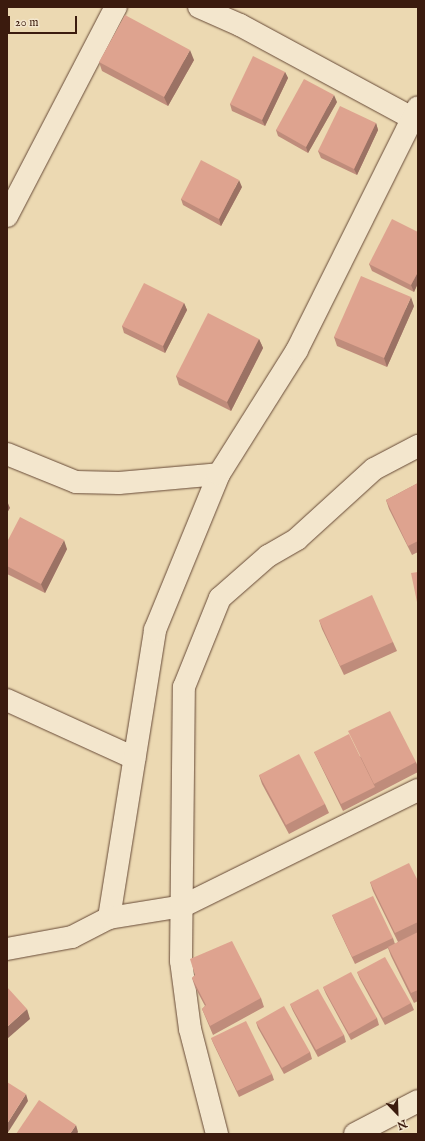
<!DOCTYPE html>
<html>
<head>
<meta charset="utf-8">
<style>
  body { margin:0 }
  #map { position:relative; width:425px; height:1141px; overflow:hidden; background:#ecd9b2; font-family:"IM FELL English",serif }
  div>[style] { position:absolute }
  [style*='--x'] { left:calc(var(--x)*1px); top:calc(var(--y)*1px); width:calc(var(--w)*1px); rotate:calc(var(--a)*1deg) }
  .roads { filter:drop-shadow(0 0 1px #674a37) drop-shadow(0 0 1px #674a37) }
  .minor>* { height:22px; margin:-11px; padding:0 11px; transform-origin:11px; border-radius:11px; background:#f3e6cd }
  .wall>* { inset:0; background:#bf8c7b }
  .shaded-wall>* { inset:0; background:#9b7264 }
  .building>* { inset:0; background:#dea38f }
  span { translate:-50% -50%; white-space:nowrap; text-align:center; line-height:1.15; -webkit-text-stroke:3px #f3e6cd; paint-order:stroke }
  .frame { position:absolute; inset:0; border:8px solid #3b1b0e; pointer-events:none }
  .north { position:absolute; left:377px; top:1093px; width:40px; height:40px; -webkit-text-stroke:3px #f3e6cd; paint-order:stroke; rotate:157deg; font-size:11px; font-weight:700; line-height:16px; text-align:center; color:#3b1b0e }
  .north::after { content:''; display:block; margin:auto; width:14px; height:18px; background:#3b1b0e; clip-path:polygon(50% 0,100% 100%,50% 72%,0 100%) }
  .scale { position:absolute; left:8px; top:16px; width:69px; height:18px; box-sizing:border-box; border:2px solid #3b1b0e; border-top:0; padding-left:5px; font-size:12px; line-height:14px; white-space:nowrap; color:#3b1b0e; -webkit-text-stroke:3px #f3e6cd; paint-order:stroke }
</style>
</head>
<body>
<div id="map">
  <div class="roads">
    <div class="minor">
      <div style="--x:199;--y:7;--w:45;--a:23.7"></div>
      <div style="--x:240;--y:25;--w:196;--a:28.4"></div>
      <div style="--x:7;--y:216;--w:236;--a:-62.5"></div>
      <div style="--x:7;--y:454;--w:74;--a:22.1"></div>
      <div style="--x:76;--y:482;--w:43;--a:1.3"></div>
      <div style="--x:119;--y:483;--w:100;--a:-5.1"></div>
      <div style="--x:7;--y:700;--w:140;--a:24.5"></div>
      <div style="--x:109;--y:918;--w:292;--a:-80.9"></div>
      <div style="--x:155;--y:630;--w:169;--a:-67.7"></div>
      <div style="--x:219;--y:474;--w:146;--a:-57.8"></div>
      <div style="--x:297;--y:350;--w:271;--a:-63.5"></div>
      <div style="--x:7;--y:949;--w:66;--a:-10.5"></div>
      <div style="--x:72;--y:937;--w:42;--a:-27.2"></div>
      <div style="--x:109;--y:918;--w:75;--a:-9.2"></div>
      <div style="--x:183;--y:906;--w:262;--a:-26.3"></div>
      <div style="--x:217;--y:1134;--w:108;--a:-104.4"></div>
      <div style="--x:190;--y:1029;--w:69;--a:-97.5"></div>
      <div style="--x:181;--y:961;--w:274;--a:-89.4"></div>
      <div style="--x:184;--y:687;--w:96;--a:-68"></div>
      <div style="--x:220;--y:598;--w:64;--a:-41.2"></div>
      <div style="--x:268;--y:556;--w:34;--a:-30"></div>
      <div style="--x:297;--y:539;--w:104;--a:-42.3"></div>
      <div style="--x:374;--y:469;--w:50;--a:-27.6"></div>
      <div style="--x:355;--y:1134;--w:71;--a:-27.6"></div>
    </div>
  </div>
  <div class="wall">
    <div style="clip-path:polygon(194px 60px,168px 106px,102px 71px,99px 62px)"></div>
    <div style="clip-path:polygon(285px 72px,288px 78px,265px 126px,232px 111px,230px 104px)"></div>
    <div style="clip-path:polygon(337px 102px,308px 153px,278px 136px,276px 130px)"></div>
    <div style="clip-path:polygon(376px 123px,378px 130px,357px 175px,321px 158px,318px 151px)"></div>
    <div style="clip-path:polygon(242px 187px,221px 226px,183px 205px,181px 199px)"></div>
    <div style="clip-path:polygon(418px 232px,418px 283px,414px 292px,372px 271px,369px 264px)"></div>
    <div style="clip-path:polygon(184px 303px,187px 310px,165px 353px,124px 333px,122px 326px)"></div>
    <div style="clip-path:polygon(414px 306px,387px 367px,337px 346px,334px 337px)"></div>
    <div style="clip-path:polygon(259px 339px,263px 348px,231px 411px,179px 385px,176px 376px)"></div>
    <div style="clip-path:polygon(418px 483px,418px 552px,412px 555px,389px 509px,386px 500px)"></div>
    <div style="clip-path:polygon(7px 542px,67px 549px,45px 593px,7px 574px)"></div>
    <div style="clip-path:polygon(319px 620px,393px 642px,397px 651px,344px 675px,322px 629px)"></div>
    <div style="clip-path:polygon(314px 752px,416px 762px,418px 767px,418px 772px,343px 811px,317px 758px)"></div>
    <div style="clip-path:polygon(259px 775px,325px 804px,329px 813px,289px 834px,262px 784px)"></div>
    <div style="clip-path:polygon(418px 881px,418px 1001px,414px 1003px,391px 956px,388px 948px,355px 964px,335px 922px,332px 915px,393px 938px,395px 944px,398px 942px,373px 891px,370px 882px)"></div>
    <div style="clip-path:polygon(357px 972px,411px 1003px,414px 1010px,385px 1025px,360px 979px)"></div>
    <div style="clip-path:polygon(195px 975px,261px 998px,264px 1007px,213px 1035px,202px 1009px,205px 1006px,195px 987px,192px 978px)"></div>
    <div style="clip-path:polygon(323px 987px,377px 1018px,379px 1025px,351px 1040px,326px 994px)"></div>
    <div style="clip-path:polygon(290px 1004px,344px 1035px,346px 1042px,318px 1057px,293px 1011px)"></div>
    <div style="clip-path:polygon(256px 1022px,310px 1052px,312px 1059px,284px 1074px,258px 1028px)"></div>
    <div style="clip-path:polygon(211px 1038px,272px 1074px,274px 1080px,239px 1097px,214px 1045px)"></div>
  </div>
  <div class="shaded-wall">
    <div style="clip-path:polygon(190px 50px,194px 60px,168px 106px,164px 97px)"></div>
    <div style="clip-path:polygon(285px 72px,288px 78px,265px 126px,262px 120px)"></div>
    <div style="clip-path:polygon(334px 95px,337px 102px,308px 153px,306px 147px)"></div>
    <div style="clip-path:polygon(376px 123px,378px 130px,357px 175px,354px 169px)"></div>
    <div style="clip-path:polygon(239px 180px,242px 187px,221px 226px,219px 219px)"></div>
    <div style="clip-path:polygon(418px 272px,418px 283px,414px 292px,411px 285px)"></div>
    <div style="clip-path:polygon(411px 297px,414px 306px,387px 367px,384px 358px)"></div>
    <div style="clip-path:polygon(184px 303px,187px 310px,165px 353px,163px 346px)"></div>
    <div style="clip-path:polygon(259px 339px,263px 348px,231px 411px,227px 402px)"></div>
    <div style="clip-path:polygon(7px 501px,10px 508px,7px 513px)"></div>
    <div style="clip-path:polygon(64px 540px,67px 549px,45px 593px,41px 584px)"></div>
    <div style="clip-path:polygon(27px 1009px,30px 1019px,7px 1039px,7px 1027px)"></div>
    <div style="clip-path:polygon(26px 1094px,28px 1101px,7px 1134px,7px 1124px)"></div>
    <div style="clip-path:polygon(76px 1125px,78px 1132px,77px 1134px,70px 1134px)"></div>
  </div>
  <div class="building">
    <div style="clip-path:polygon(125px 15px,190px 50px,164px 97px,99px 62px)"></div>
    <div style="clip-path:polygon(253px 56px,285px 72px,262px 120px,230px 104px)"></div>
    <div style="clip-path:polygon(304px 79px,334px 95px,306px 147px,276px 130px)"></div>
    <div style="clip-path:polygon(340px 106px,376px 123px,354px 169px,318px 151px)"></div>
    <div style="clip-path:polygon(201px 160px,239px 180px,219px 219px,181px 199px)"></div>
    <div style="clip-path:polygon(392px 219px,418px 232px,418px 272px,411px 285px,369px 264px)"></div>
    <div style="clip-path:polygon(361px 276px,411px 297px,384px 358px,334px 337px)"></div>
    <div style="clip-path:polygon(144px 283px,184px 303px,163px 346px,122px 326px)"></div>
    <div style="clip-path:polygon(208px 313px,259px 339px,227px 402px,176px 376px)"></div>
    <div style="clip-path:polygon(418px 483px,418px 541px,408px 546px,386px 500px)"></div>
    <div style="clip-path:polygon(20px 517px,64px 540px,41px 584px,7px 566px,7px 542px)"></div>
    <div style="clip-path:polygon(418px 572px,418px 607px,411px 573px)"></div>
    <div style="clip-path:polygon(372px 595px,393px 642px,340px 666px,319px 620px)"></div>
    <div style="clip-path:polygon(390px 711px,416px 762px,374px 784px,348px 731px)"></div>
    <div style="clip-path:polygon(349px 734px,375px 787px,341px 804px,314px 752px)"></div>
    <div style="clip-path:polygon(299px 754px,325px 804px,286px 825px,259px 775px)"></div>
    <div style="clip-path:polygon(409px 863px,418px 881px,418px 922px,395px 933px,370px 882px)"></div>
    <div style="clip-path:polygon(373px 896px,393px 938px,352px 957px,332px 915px)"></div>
    <div style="clip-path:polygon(418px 932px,418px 990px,411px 993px,388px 947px)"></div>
    <div style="clip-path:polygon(232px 941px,261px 998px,210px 1026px,202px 1009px,206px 1005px,192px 978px,195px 975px,190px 959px)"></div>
    <div style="clip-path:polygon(385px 957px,411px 1003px,383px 1018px,357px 972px)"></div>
    <div style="clip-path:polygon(351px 972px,377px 1018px,349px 1034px,323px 987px)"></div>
    <div style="clip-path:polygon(7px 987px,27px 1009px,7px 1027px)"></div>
    <div style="clip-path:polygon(318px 989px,344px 1035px,316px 1050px,290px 1004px)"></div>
    <div style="clip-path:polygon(284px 1006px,310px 1052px,282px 1068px,256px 1022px)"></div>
    <div style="clip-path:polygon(246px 1021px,272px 1074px,237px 1091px,211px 1038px)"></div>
    <div style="clip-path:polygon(7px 1082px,26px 1094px,7px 1124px)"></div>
    <div style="clip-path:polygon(39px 1100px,76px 1125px,70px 1134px,16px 1134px)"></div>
  </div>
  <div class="frame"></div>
  <div class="north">N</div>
  <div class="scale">20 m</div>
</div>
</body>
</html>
